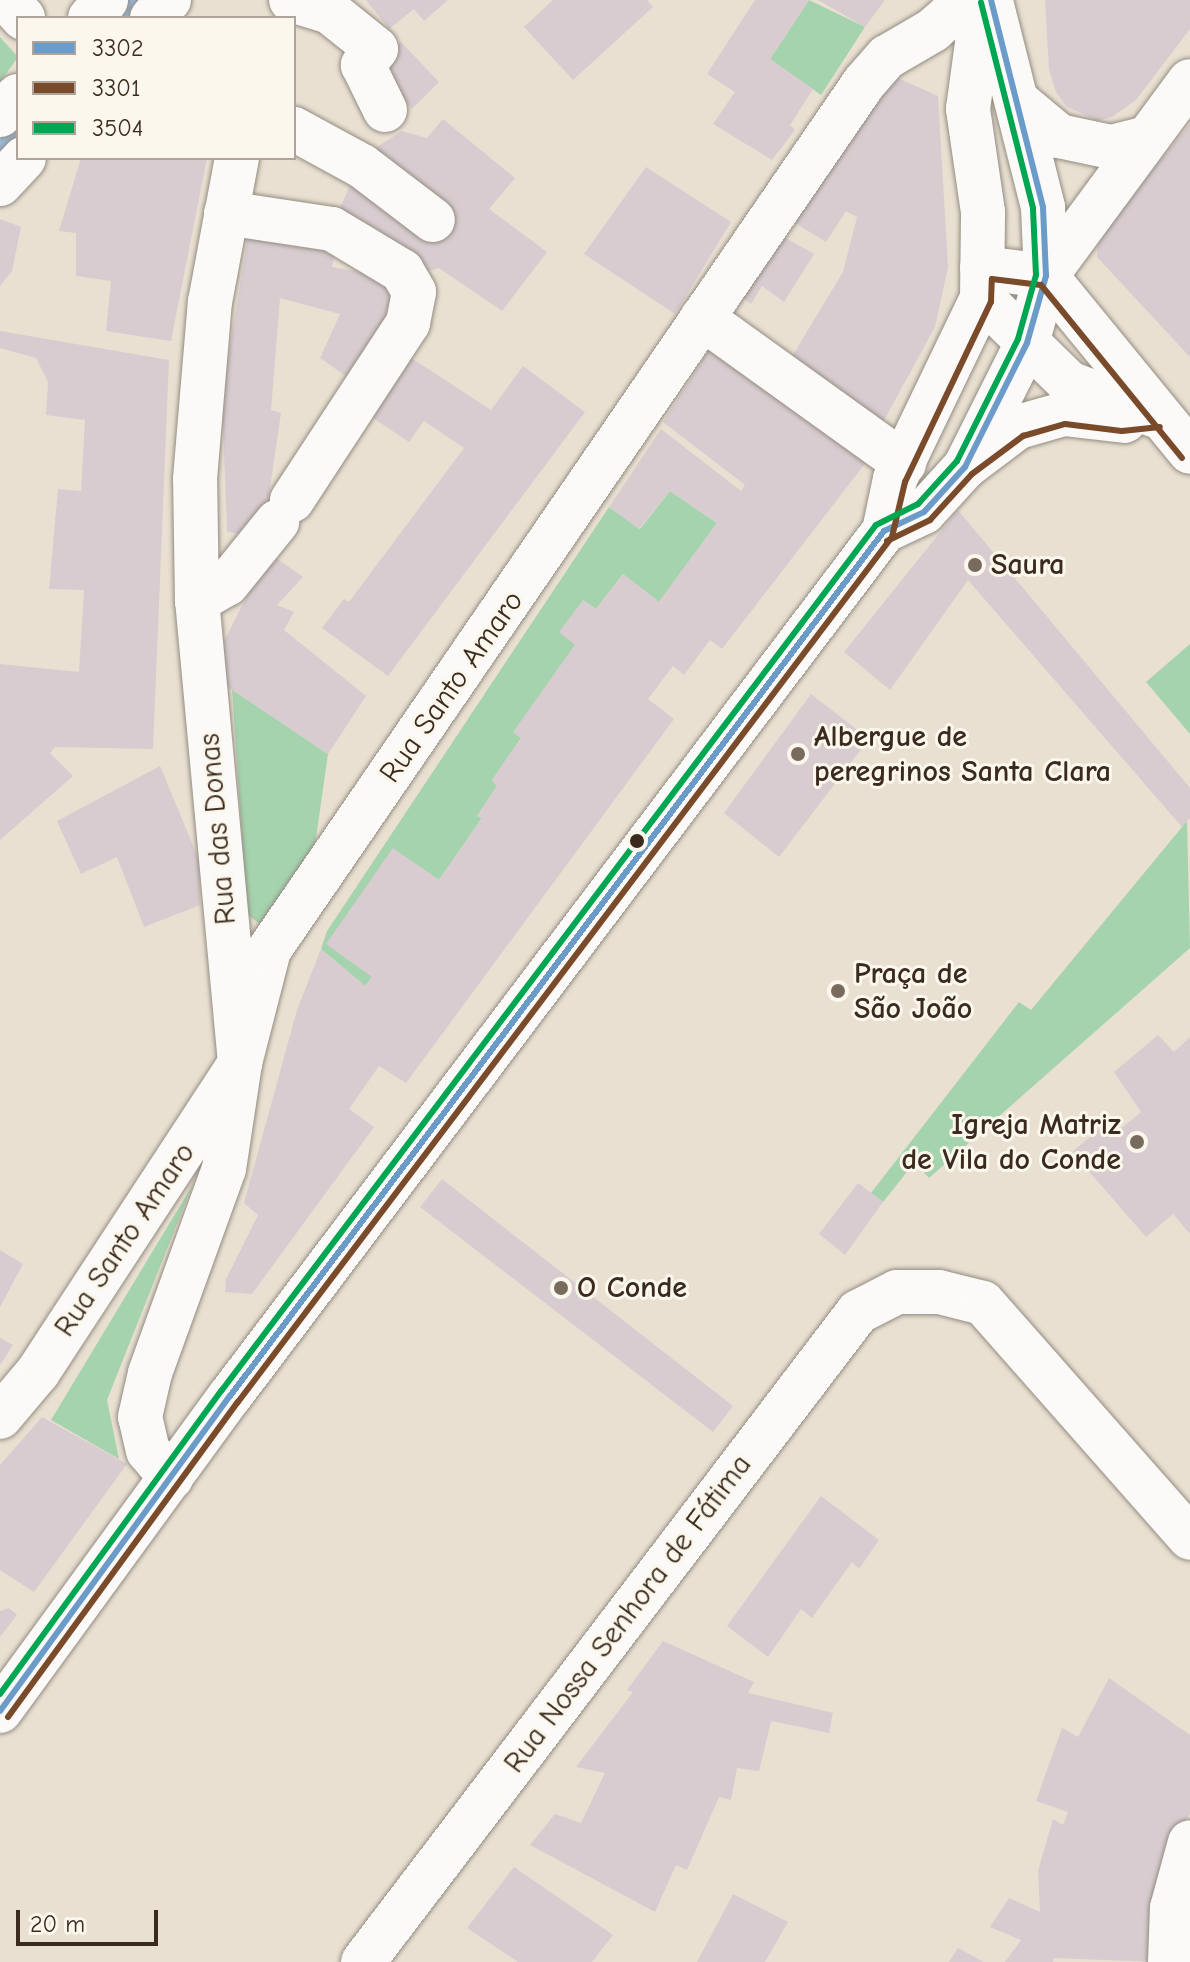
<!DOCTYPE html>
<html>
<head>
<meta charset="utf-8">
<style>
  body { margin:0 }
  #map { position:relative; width:1190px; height:1962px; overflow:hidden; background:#e9e0d1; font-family:"Comic Neue",sans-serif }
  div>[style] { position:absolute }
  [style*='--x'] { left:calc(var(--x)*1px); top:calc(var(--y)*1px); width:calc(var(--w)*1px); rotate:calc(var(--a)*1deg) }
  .green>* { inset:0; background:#a5d3ad }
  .stream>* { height:14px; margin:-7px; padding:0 7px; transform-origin:7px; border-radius:7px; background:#98badd }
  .building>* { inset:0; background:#d8ccd0 }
  .roads { filter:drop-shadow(0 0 2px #938c82) drop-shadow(0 0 2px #938c82) }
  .minor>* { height:44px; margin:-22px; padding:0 22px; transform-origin:22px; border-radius:22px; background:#fcfaf8 }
  .major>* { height:44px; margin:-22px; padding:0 22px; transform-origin:22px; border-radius:22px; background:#fcfaf8 }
  .bus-1>* { height:6px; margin:-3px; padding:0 3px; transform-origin:3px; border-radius:3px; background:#6a9bc9 }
  .bus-2>* { height:6px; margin:-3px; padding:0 3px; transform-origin:3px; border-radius:3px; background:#7a4b2a }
  .bus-3>* { height:6px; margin:-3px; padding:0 3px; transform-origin:3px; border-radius:3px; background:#00a651 }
  .dots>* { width:22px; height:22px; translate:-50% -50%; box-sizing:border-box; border:4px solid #fbf7ec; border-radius:50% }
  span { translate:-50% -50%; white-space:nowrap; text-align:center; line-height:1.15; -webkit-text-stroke:6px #fbf7ec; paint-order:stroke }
  .poi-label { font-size:30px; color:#3b2a1e; font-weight:700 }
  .left { translate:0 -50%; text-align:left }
  .right { translate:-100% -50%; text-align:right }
  .street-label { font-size:30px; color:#3b2a1e }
  .legend { position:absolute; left:16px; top:16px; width:280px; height:144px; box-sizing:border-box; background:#fbf7ec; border:2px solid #aea59a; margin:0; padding:10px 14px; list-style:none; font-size:24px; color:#3b2a1e }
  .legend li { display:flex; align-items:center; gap:16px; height:40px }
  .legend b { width:40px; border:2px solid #aea59a }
  .scale { position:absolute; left:16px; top:1910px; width:142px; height:36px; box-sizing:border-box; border:4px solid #3b2a1e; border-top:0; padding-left:10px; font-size:24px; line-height:28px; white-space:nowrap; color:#3b2a1e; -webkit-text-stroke:6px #fbf7ec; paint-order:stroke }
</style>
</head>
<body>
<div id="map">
  <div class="green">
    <div style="clip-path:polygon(809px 0,865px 27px,821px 95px,770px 59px)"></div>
    <div style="clip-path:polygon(0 37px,18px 57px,0 82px)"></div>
    <div style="clip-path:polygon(670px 491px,717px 523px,659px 602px,623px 574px,596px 609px,583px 600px,575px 645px,514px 732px,521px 738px,492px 780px,497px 786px,477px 816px,482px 818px,439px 880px,393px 849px,372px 977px,365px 986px,321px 949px,327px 931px,609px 507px,640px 529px)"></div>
    <div style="clip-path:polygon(1190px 644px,1190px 734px,1146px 682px)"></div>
    <div style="clip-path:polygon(232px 689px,328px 754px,315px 845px,261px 925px,247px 914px)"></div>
    <div style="clip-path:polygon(1187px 821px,1190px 948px,929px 1178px,915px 1162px,883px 1202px,871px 1193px,1019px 1002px,1031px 1010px)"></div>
    <div style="clip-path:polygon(192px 1186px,107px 1400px,119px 1459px,51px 1420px)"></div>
  </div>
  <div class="stream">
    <div style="--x:121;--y:18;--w:25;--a:-47"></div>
    <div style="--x:0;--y:150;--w:27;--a:-48"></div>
  </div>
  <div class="building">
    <div style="clip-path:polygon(366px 0,448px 0,424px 21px,414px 9px,389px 29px)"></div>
    <div style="clip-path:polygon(553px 0,647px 0,653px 7px,573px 80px,524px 27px)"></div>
    <div style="clip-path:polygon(755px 0,809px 0,770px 59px,813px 89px,790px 125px,795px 130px,772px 160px,713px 124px,735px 92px,707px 74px)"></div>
    <div style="clip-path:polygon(818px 0,885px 0,865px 27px)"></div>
    <div style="clip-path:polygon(1045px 0,1190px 0,1190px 29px,1136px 100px,1112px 117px,1097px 121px,1066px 106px,1056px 92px,1049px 70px)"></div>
    <div style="clip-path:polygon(401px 42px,439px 82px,412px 109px,374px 70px)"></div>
    <div style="clip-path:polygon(889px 74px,938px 96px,948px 267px,935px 327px,882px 424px,791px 358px,843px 272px,857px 217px,846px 211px,826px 242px,787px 218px)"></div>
    <div style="clip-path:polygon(443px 119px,515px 178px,489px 209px,547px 252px,502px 311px,439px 268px,420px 273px,335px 219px,353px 179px,422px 233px,447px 203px,374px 149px,402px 131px,427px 138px)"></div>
    <div style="clip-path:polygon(1190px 124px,1190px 357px,1097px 257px,1098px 236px)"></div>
    <div style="clip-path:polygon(81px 158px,207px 158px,171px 341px,106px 331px,111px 281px,76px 276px,76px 233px,59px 231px)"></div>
    <div style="clip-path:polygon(646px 167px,731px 222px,675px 314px,584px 254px)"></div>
    <div style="clip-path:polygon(0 219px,21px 227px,12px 271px,0 286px)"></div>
    <div style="clip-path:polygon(249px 229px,338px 242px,332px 267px,403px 279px,357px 384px,320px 358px,340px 314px,280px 298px,271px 410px,281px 413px,269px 495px,283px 498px,259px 537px,227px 532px,222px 397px)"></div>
    <div style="clip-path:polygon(777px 233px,814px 254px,784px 302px,762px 286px,751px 304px,736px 293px)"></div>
    <div style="clip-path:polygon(0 331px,169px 360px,153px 749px,55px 747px,50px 753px,73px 776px,0 840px,0 664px,79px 672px,84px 590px,49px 589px,58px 489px,81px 491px,85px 420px,46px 415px,48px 382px,36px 358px,0 348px)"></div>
    <div style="clip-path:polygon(711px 347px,867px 461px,722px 649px,710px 640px,684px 675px,673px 666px,648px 699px,674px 719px,406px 1083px,379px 1066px,349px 1109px,374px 1127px,252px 1294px,225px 1292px,226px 1279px,258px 1215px,244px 1203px,297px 1010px,321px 949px,365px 986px,372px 977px,326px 944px,393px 848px,439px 880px,482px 818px,477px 816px,497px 786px,492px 780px,521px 738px,513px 732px,575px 645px,559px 632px,583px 600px,596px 609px,623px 574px,659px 602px,717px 523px,670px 491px,639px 529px,609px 507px,661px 429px,741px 491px,745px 485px,663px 422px)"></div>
    <div style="clip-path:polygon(399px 350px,491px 410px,523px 366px,585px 412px,388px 676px,322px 628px,344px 599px,349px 602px,464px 448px,424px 421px,409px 442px,361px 410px)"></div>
    <div style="clip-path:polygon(958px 510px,1190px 788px,1190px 818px,1182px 827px,968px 580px,890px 690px,844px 652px)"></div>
    <div style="clip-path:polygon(269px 553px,303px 577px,277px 605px,294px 612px,284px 630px,366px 696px,328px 754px,223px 684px,222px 645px)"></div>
    <div style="clip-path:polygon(811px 694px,869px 739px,779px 857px,724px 813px)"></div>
    <div style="clip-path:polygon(160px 766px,199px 860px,200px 905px,144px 927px,117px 857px,81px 874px,57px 821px)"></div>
    <div style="clip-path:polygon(1158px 1035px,1174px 1052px,1190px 1037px,1190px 1234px,1173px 1214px,1146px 1237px,1072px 1152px,1109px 1121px,1118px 1131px,1141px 1112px,1114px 1072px)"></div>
    <div style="clip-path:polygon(442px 1179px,733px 1406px,713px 1432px,420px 1207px)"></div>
    <div style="clip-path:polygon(858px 1183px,883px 1202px,845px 1255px,819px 1234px)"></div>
    <div style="clip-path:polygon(0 1250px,23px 1264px,0 1307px)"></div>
    <div style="clip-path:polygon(0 1338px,13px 1345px,0 1365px)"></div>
    <div style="clip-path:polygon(42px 1417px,127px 1464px,34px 1592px,0 1570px,0 1465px)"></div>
    <div style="clip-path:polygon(821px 1496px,879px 1540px,859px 1569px,852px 1562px,812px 1618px,801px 1609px,768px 1657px,727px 1626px)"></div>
    <div style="clip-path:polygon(9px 1608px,17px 1615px,0 1637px,0 1611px)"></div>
    <div style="clip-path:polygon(663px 1641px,754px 1682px,748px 1693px,833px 1713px,829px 1733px,771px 1721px,759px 1771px,737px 1768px,731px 1800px,719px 1797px,687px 1870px,676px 1865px,655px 1912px,530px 1845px,555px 1814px,581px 1823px,605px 1773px,576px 1767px,633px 1692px,627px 1690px)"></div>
    <div style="clip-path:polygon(1109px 1678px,1190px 1735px,1190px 1814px,1183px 1823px,1155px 1962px,1054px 1958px,1053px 1962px,1005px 1962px,1021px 1940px,990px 1927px,1009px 1898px,1040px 1912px,1038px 1871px,1053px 1819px,1063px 1825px,1068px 1812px,1036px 1801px,1062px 1728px,1078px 1737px)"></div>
    <div style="clip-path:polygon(514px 1867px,613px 1935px,592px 1962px,518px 1962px,467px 1928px)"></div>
    <div style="clip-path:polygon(733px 1894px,788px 1922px,765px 1962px,697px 1962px)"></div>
    <div style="clip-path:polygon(958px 1948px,984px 1962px,949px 1962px)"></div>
  </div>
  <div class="roads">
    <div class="minor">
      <div style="--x:7;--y:0;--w:24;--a:48"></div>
      <div style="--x:291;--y:0;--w:41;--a:17.1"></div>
      <div style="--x:330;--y:12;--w:59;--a:38.8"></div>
      <div style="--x:376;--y:49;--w:21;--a:129"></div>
      <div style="--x:363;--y:65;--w:50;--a:63.9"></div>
      <div style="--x:90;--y:18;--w:24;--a:-48"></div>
      <div style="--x:152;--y:18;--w:25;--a:-47"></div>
      <div style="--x:1017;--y:101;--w:55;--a:39.8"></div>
      <div style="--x:1059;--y:136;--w:53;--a:11.9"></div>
      <div style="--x:1111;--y:147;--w:36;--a:-14"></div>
      <div style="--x:0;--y:115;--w:26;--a:-47"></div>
      <div style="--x:294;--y:129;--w:77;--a:28.6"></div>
      <div style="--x:362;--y:166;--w:89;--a:37.3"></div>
      <div style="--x:0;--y:184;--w:35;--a:-47"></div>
      <div style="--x:226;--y:213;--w:107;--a:8.6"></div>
      <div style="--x:332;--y:229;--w:82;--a:31"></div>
      <div style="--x:402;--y:271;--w:24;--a:60"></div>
      <div style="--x:414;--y:292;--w:32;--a:101"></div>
      <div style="--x:408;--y:323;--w:212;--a:123.2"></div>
      <div style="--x:982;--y:268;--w:64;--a:7.1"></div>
      <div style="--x:1046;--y:276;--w:242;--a:-53.6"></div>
      <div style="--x:1046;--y:276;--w:227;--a:50.7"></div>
      <div style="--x:982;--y:298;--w:122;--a:44.3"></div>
      <div style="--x:1069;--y:383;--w:93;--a:20.8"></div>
      <div style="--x:702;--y:318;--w:249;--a:35.7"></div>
      <div style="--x:965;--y:467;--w:66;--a:-37"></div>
      <div style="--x:1018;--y:427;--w:48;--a:-15.8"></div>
      <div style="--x:1064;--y:414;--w:61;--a:6.5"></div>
      <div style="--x:197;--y:601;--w:34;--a:-30"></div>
      <div style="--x:227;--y:584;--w:80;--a:-51.1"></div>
      <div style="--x:0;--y:1417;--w:59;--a:-49.8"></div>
      <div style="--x:38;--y:1372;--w:369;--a:-56.8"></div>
      <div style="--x:240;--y:1063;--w:117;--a:-75.6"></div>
      <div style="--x:269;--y:950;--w:1052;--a:-55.54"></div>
      <div style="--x:864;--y:83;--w:35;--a:-49"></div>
      <div style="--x:887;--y:57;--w:53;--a:-30.4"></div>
      <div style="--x:933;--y:30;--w:45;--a:-41.4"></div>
      <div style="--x:171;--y:1478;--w:35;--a:-130"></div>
      <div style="--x:148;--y:1451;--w:35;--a:-103"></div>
      <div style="--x:140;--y:1417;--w:45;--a:-77.2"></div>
      <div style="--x:150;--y:1373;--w:217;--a:-70.1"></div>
      <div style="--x:224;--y:1169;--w:107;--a:-81.4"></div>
      <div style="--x:240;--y:1063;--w:464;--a:-95.3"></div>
      <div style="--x:197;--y:601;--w:122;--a:-90.9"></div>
      <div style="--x:195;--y:479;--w:178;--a:-85.2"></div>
      <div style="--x:210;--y:302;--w:147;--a:-79.4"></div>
      <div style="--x:363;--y:1962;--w:817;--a:-52.71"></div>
      <div style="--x:858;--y:1312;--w:44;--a:-27.1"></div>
      <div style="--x:897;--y:1292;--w:42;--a:0"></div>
      <div style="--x:939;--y:1292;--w:45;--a:14"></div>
      <div style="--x:983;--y:1303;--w:313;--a:48.6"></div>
      <div style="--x:1170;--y:1962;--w:54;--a:-87.9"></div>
      <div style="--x:1172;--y:1908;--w:68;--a:-74.7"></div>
    </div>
    <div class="major">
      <div style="--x:884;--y:531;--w:44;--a:-25.4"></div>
      <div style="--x:924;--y:512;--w:61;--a:-47.7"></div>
      <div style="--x:965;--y:467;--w:139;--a:-63.4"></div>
      <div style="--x:1027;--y:343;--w:70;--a:-74.2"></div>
      <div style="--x:1046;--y:276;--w:69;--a:-92.5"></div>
      <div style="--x:1043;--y:207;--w:211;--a:-104.2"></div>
      <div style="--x:0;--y:1711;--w:390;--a:-53.9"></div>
      <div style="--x:230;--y:1396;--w:1084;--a:-52.91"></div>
      <div style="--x:884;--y:531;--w:53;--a:-78.1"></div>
      <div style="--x:895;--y:479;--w:201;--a:-64.3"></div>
      <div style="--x:982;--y:298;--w:86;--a:-89.3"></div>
      <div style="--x:983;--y:212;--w:104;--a:-98.3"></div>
      <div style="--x:968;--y:109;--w:110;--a:-82.2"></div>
    </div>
  </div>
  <div class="bus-1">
    <div style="--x:0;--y:1711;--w:390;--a:-53.9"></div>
    <div style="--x:230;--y:1396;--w:1084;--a:-52.91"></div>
    <div style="--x:884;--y:531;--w:44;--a:-25.4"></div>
    <div style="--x:924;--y:512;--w:61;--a:-47.7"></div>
    <div style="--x:965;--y:467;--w:139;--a:-63.4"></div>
    <div style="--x:1027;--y:343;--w:70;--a:-74.2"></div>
    <div style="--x:1046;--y:276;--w:69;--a:-92.5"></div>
    <div style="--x:1043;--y:207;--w:213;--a:-104.1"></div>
  </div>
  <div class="bus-2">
    <div style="--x:887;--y:541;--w:48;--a:-26"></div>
    <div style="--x:930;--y:520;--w:62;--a:-47.6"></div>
    <div style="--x:972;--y:474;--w:64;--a:-36.7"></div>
    <div style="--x:1023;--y:436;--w:44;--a:-15.9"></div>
    <div style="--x:1065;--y:424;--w:57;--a:7"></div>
    <div style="--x:1122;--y:431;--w:38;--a:-6"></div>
    <div style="--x:8;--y:1717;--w:390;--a:-53.9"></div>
    <div style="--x:238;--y:1402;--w:1084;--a:-52.91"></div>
    <div style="--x:892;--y:537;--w:57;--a:-76.7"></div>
    <div style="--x:905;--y:482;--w:199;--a:-64.5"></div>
    <div style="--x:991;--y:302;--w:23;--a:-88"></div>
    <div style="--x:992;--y:279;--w:49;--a:7"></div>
    <div style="--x:1041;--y:285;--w:223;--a:50.8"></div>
  </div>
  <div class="bus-3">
    <div style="--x:0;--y:1694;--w:376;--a:-53.9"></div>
    <div style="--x:222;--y:1390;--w:1084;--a:-52.91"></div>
    <div style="--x:876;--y:525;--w:47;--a:-26.6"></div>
    <div style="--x:918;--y:504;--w:58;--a:-47.8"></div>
    <div style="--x:957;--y:461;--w:136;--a:-63.4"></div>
    <div style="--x:1018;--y:339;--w:66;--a:-74.3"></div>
    <div style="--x:1036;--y:275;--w:67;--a:-92.6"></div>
    <div style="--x:1033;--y:208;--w:212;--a:-104.2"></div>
  </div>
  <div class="dots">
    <div style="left:975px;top:565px;background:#786a5d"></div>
    <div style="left:798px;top:754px;background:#786a5d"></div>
    <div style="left:637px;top:841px;background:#3b2a1e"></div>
    <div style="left:838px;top:991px;background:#786a5d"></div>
    <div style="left:1137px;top:1142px;background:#786a5d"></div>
    <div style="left:561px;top:1288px;background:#786a5d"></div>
  </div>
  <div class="poi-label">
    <span class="left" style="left:991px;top:565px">Saura</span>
    <span class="left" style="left:814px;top:754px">Albergue de<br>peregrinos Santa Clara</span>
    <span class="left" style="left:854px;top:991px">Praça de<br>São João</span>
    <span class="right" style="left:1121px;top:1142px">Igreja Matriz<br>de Vila do Conde</span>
    <span class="left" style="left:577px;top:1288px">O Conde</span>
  </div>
  <div class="street-label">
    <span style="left:452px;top:687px;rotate:-55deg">Rua Santo Amaro</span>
    <span style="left:218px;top:829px;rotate:-95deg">Rua das Donas</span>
    <span style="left:125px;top:1240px;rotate:-56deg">Rua Santo Amaro</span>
    <span style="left:628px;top:1614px;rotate:-53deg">Rua Nossa Senhora de Fátima</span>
  </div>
  <ul class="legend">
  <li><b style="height:10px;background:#6a9bc9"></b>3302</li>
  <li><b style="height:10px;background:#7a4b2a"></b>3301</li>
  <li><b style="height:10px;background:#00a651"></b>3504</li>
  </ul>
  <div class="scale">20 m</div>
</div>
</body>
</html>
